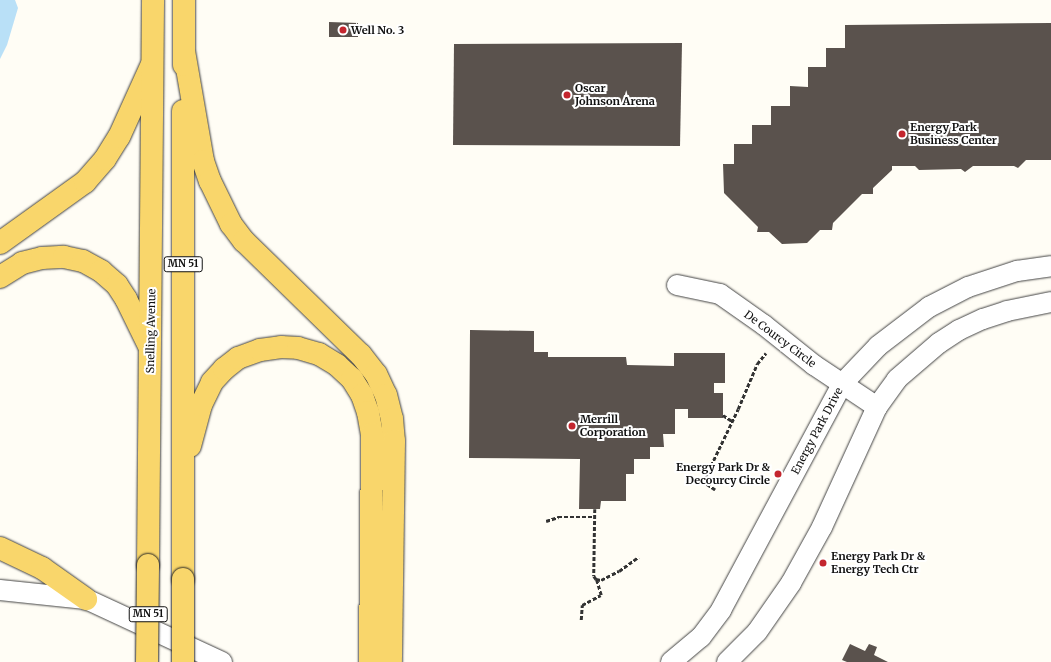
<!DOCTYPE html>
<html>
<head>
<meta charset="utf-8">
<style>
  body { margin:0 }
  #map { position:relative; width:1051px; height:662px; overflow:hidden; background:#fffdf5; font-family:Merriweather,serif }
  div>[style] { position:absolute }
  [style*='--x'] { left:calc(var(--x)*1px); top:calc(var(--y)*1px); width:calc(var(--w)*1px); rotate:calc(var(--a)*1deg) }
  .water>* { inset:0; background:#b9e0f7 }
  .building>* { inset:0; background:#5a524d }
  .path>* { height:2.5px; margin-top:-1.25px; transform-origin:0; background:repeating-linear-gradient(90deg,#333 0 4px,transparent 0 6px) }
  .roads { filter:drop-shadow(0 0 1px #444) drop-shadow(0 0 1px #444) }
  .minor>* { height:20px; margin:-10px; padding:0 10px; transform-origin:10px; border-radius:10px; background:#fff }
  .major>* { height:22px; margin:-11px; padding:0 11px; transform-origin:11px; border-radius:11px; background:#f9d66b }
  .bridges { filter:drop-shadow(0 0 1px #222) drop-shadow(0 0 1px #222) }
  .major-bridge>* { height:22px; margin:-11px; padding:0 11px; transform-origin:11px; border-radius:11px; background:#f9d66b }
  .dots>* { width:11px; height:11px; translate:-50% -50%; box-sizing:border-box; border:2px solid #fff; border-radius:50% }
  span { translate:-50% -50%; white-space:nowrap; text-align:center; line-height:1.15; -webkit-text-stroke:4px #fff; paint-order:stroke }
  .shield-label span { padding:1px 3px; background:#fff; border:1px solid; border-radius:3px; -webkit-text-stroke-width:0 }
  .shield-label { font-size:10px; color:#111; font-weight:700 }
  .poi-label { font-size:11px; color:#111; font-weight:700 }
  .left { translate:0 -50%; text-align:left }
  .right { translate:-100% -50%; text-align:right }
  .street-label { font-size:11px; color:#111 }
</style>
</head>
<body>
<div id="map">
  <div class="water">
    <div style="clip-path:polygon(0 0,15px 0,18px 8px,7px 45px,0 59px)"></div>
  </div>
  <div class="building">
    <div style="clip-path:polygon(329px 22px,358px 23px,358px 37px,329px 37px)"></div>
    <div style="clip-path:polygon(1051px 23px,1051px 160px,1026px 160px,1018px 168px,1014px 166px,973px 166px,965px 172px,961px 169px,919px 170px,915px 166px,892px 166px,892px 170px,873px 188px,873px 194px,862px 194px,833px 223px,832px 230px,820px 230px,807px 243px,782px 244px,769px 232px,757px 232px,758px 227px,724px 193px,723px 164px,734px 164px,734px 144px,752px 144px,752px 125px,771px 125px,771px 106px,790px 106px,790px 86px,808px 87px,808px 67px,826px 67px,826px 48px,845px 48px,845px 25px)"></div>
    <div style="clip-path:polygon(682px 43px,680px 146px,453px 145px,454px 44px)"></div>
    <div style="clip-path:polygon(470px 330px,534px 331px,534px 352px,548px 352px,548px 357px,626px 357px,627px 365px,674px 366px,674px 353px,725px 353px,725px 383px,714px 383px,714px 393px,723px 393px,723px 418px,688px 418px,688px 409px,675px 409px,675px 434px,663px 434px,664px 447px,650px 447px,650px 459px,634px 459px,634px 474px,626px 474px,626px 501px,601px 501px,600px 509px,579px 509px,580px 459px,469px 458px)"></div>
    <div style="clip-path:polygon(850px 644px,865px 651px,869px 644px,877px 647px,874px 655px,888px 662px,847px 662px,842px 660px)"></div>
  </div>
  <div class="path">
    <div style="--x:723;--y:415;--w:11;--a:34"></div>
    <div style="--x:715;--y:490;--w:14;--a:-146"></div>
    <div style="--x:703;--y:482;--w:81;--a:-64.4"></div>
    <div style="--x:738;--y:409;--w:49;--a:-67.1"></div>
    <div style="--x:757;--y:364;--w:14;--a:-51"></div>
    <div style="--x:595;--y:509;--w:67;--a:90.9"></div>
    <div style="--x:594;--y:576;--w:4;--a:56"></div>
    <div style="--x:596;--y:579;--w:5;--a:11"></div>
    <div style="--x:601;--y:580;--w:20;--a:-27"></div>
    <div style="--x:619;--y:571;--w:24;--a:-36"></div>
    <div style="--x:546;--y:521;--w:13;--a:-18"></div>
    <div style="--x:558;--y:517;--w:37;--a:0"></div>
    <div style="--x:581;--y:620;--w:15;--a:-86"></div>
    <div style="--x:582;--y:605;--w:21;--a:-28"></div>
    <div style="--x:601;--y:595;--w:17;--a:-107"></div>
  </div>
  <div class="roads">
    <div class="minor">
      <div style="--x:677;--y:285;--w:44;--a:11.8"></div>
      <div style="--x:720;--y:294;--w:54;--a:35.2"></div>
      <div style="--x:764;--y:325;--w:64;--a:38.7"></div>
      <div style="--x:814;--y:365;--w:76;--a:33.7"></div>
      <div style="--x:0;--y:590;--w:86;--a:6"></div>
      <div style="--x:86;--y:599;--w:150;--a:24.9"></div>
      <div style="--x:671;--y:662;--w:39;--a:-40"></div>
      <div style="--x:701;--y:637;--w:34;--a:-53"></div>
      <div style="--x:721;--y:610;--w:256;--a:-61.8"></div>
      <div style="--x:842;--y:384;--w:52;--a:-46.5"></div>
      <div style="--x:878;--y:346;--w:64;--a:-37.4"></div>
      <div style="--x:929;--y:307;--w:44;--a:-27.1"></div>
      <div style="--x:968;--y:287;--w:52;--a:-18.1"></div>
      <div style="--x:1017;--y:271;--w:34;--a:-8"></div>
      <div style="--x:727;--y:662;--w:42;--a:-45"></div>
      <div style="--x:757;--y:632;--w:60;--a:-55.2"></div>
      <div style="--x:791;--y:583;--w:64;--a:-61"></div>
      <div style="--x:822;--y:527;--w:132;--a:-65.4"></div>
      <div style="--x:877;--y:407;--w:34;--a:-54"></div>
      <div style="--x:897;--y:379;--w:55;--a:-40.6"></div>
      <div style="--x:939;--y:343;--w:24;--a:-33"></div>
      <div style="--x:959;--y:330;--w:26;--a:-25"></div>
      <div style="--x:983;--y:319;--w:25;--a:-18"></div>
      <div style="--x:1007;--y:311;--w:45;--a:-11.6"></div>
    </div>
    <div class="major">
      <div style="--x:184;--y:51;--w:112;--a:80.2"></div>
      <div style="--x:203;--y:161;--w:21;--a:71"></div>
      <div style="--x:210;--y:181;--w:48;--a:64"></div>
      <div style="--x:231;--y:224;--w:21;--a:53"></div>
      <div style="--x:244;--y:241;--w:163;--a:44.3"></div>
      <div style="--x:361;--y:355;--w:24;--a:52"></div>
      <div style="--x:376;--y:374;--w:23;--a:65"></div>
      <div style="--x:386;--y:395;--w:25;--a:76"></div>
      <div style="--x:392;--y:419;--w:22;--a:85"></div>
      <div style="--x:394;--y:441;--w:221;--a:90.8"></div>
      <div style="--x:184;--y:65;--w:65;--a:-90"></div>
      <div style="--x:0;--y:243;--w:105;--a:-35.7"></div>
      <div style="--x:85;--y:182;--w:30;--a:-49"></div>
      <div style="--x:105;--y:159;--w:26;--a:-58"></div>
      <div style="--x:119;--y:137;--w:78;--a:-65.7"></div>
      <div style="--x:0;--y:277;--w:26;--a:-32"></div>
      <div style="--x:22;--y:263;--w:21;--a:-14"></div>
      <div style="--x:42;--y:258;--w:22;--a:-3"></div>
      <div style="--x:64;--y:257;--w:19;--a:12"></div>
      <div style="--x:83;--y:261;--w:21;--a:29"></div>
      <div style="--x:101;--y:271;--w:21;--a:41"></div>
      <div style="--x:117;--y:285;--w:17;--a:57"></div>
      <div style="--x:126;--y:299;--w:52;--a:63.9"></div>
      <div style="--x:190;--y:446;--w:42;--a:-75"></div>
      <div style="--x:201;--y:405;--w:25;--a:-64"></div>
      <div style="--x:212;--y:382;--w:18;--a:-47"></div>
      <div style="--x:224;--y:369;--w:18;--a:-38"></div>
      <div style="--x:238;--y:358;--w:23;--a:-20"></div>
      <div style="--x:260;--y:350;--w:21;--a:-8"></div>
      <div style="--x:281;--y:347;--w:17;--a:3"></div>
      <div style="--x:298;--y:348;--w:22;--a:16"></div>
      <div style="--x:319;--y:354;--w:21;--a:31"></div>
      <div style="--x:337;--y:365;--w:21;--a:43"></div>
      <div style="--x:352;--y:379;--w:19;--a:58"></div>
      <div style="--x:362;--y:395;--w:18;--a:71"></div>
      <div style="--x:368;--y:412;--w:22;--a:80"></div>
      <div style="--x:372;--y:434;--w:228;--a:90.5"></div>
      <div style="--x:0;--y:548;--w:47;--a:25.5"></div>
      <div style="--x:42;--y:568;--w:54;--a:35.2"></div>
      <div style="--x:148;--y:565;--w:565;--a:-89.49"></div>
      <div style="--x:183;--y:579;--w:468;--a:-90"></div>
    </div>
  </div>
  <div class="bridges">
    <div class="major-bridge">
      <div style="--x:183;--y:579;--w:83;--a:90"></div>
      <div style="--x:147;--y:662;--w:97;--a:-89.4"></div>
    </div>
  </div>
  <div class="dots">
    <div style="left:343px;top:30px;background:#c4262e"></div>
    <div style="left:567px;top:95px;background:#c4262e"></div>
    <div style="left:902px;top:134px;background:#c4262e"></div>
    <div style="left:572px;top:426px;background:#c4262e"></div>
    <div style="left:778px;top:474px;background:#c4262e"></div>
    <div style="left:823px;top:563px;background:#c4262e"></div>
  </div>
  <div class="shield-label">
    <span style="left:183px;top:264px">MN 51</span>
    <span style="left:148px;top:614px">MN 51</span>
  </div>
  <div class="poi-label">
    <span class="left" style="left:351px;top:30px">Well No. 3</span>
    <span class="left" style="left:575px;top:95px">Oscar<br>Johnson Arena</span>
    <span class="left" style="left:910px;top:134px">Energy Park<br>Business Center</span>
    <span class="left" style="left:580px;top:426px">Merrill<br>Corporation</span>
    <span class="right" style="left:770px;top:474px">Energy Park Dr &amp;<br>Decourcy Circle</span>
    <span class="left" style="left:831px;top:563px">Energy Park Dr &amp;<br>Energy Tech Ctr</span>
  </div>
  <div class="street-label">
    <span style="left:151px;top:331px;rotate:-89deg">Snelling Avenue</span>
    <span style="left:780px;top:339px;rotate:37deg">De Courcy Circle</span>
    <span style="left:817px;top:431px;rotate:-62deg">Energy Park Drive</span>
  </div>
</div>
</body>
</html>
